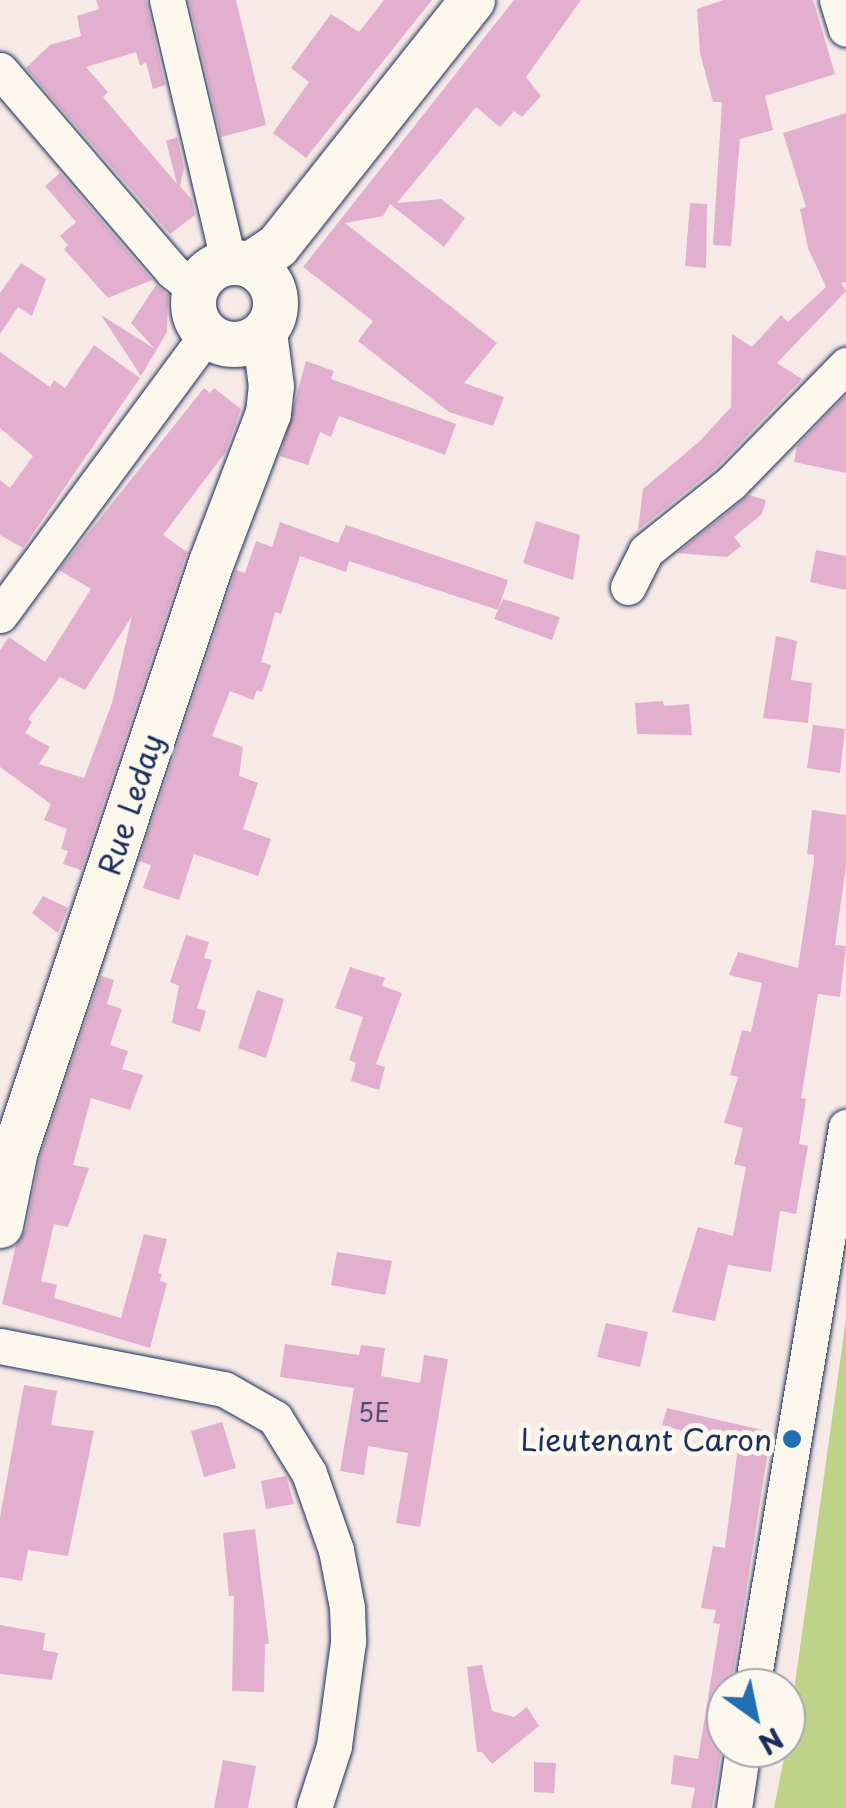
<!DOCTYPE html>
<html>
<head>
<meta charset="utf-8">
<style>
  body { margin:0 }
  #map { position:relative; width:846px; height:1808px; overflow:hidden; background:#f6e9e6; font-family:"Playpen Sans",sans-serif }
  div>[style] { position:absolute }
  [style*='--x'] { left:calc(var(--x)*1px); top:calc(var(--y)*1px); width:calc(var(--w)*1px); rotate:calc(var(--a)*1deg) }
  .green>* { inset:0; background:#bed389 }
  .building>* { inset:0; background:#e2b0ce }
  .roads { filter:drop-shadow(0 0 2px #1b2f5e) drop-shadow(0 0 2px #1b2f5e) }
  .minor>* { height:35px; margin:-17.5px; padding:0 17.5px; transform-origin:17.5px; border-radius:17.5px; background:#fbf7ec }
  .major>* { height:45px; margin:-22.5px; padding:0 22.5px; transform-origin:22.5px; border-radius:22.5px; background:#fbf7ec }
  .major>.ring { margin:-22.5px; padding:0; box-sizing:content-box; background:none; border:45px solid #fbf7ec; border-radius:50% }
  .dots>* { width:28px; height:28px; translate:-50% -50%; box-sizing:border-box; border:5px solid #fbf7ec; border-radius:50% }
  span { translate:-50% -50%; white-space:nowrap; text-align:center; line-height:1.15; -webkit-text-stroke:10px #fbf7ec; paint-order:stroke }
  .number-label { font-size:25px; color:#4d4f7a }
  .number-label span { -webkit-text-stroke-width:0 }
  .street-label { font-size:30px; color:#1b2f5e }
  .poi-label { font-size:30px; color:#1b2f5e }
  .right { translate:-100% -50%; text-align:right }
  .north { position:absolute; left:706px; top:1668px; width:100px; height:100px; box-sizing:border-box; background:#fbf7ec; border:2px solid #a1a7b3; border-radius:50%; rotate:147deg; font-size:28px; font-weight:700; line-height:40px; text-align:center; color:#1b2f5e }
  .north::after { content:''; display:block; margin:auto; width:35px; height:45px; background:#1f6fb2; clip-path:polygon(50% 0,100% 100%,50% 72%,0 100%) }
</style>
</head>
<body>
<div id="map">
  <div class="green">
    <div style="clip-path:polygon(846px 1319px,846px 1808px,774px 1808px,786px 1748px)"></div>
  </div>
  <div class="building">
    <div style="clip-path:polygon(96px 0,146px 0,165px 85px,153px 89px,146px 62px,140px 66px,136px 52px,86px 67px,108px 92px,103px 97px,108px 103px,177px 184px,166px 141px,177px 137px,184px 168px,180px 186px,192px 200px,195px 215px,170px 234px,26px 68px,50px 45px,81px 36px,77px 16px,99px 9px)"></div>
    <div style="clip-path:polygon(189px 0,236px 0,266px 125px,221px 137px)"></div>
    <div style="clip-path:polygon(384px 0,432px 0,306px 158px,273px 133px,309px 82px,291px 68px,331px 14px,359px 32px)"></div>
    <div style="clip-path:polygon(514px 0,581px 0,526px 77px,541px 96px,522px 117px,514px 111px,500px 127px,476px 107px,397px 203px,441px 199px,465px 218px,444px 247px,390px 204px,383px 216px,345px 223px,497px 343px,464px 383px,504px 397px,493px 426px,449px 412px,358px 341px,373px 321px,303px 267px)"></div>
    <div style="clip-path:polygon(724px 0,813px 0,835px 74px,765px 96px,773px 130px,740px 139px,731px 246px,713px 245px,722px 102px,713px 102px,700px 53px,697px 9px)"></div>
    <div style="clip-path:polygon(846px 113px,846px 282px,841px 283px,846px 291px,777px 363px,802px 379px,717px 467px,638px 530px,643px 489px,700px 441px,731px 407px,732px 334px,752px 347px,781px 315px,788px 322px,826px 287px,808px 248px,800px 209px,806px 207px,783px 133px)"></div>
    <div style="clip-path:polygon(60px 173px,152px 280px,108px 298px,64px 249px,68px 245px,60px 236px,76px 222px,45px 186px)"></div>
    <div style="clip-path:polygon(690px 203px,707px 204px,706px 268px,685px 266px)"></div>
    <div style="clip-path:polygon(21px 263px,46px 279px,32px 316px,18px 307px,0 334px,0 293px)"></div>
    <div style="clip-path:polygon(156px 285px,168px 295px,167px 332px,141px 376px,101px 315px,155px 349px,131px 323px)"></div>
    <div style="clip-path:polygon(94px 345px,140px 378px,23px 548px,0 535px,0 480px,10px 488px,33px 456px,0 428px,0 352px,50px 387px,54px 380px,65px 388px)"></div>
    <div style="clip-path:polygon(306px 361px,334px 371px,331px 379px,456px 424px,445px 455px,339px 416px,331px 437px,320px 432px,308px 465px,280px 456px)"></div>
    <div style="clip-path:polygon(evenodd,204px 388px,210px 393px,214px 388px,241px 409px,225px 453px,163px 535px,187px 552px,81px 870px,63px 864px,68px 851px,61px 849px,67px 829px,44px 820px,51px 804px,0 767px,0 650px,9px 637px,45px 662px,91px 589px,59px 570px,204px 388px,132px 616px,112px 703px,84px 778px,39px 764px,50px 747px,25px 733px,32px 722px,28px 719px,60px 677px,85px 690px,132px 616px)"></div>
    <div style="clip-path:polygon(846px 395px,846px 473px,794px 462px,797px 446px)"></div>
    <div style="clip-path:polygon(749px 495px,766px 500px,762px 514px,734px 537px,741px 546px,727px 557px,677px 553px)"></div>
    <div style="clip-path:polygon(536px 521px,580px 535px,573px 580px,523px 563px)"></div>
    <div style="clip-path:polygon(280px 522px,338px 543px,346px 525px,508px 580px,498px 610px,349px 561px,346px 572px,300px 556px,281px 614px,275px 612px,261px 662px,271px 665px,262px 692px,257px 690px,253px 700px,230px 691px,212px 736px,243px 747px,239px 776px,258px 783px,243px 829px,271px 839px,258px 876px,194px 854px,179px 900px,143px 888px,151px 865px,139px 861px,236px 570px,245px 573px,256px 541px,272px 547px)"></div>
    <div style="clip-path:polygon(816px 550px,846px 556px,846px 590px,810px 582px)"></div>
    <div style="clip-path:polygon(503px 599px,560px 617px,552px 640px,494px 619px)"></div>
    <div style="clip-path:polygon(776px 636px,797px 641px,791px 680px,812px 683px,808px 723px,763px 718px)"></div>
    <div style="clip-path:polygon(663px 701px,664px 706px,689px 704px,692px 735px,637px 734px,635px 703px)"></div>
    <div style="clip-path:polygon(813px 725px,845px 729px,840px 773px,807px 768px)"></div>
    <div style="clip-path:polygon(812px 810px,846px 815px,846px 866px,835px 945px,846px 946px,840px 997px,818px 994px,801px 1098px,806px 1099px,799px 1144px,808px 1146px,796px 1214px,780px 1211px,771px 1272px,728px 1265px,715px 1321px,672px 1312px,698px 1227px,733px 1236px,746px 1167px,734px 1164px,743px 1128px,724px 1123px,738px 1077px,730px 1075px,742px 1030px,751px 1032px,762px 983px,729px 975px,738px 952px,798px 968px,814px 861px,814px 855px,807px 854px)"></div>
    <div style="clip-path:polygon(43px 896px,68px 908px,58px 933px,32px 913px)"></div>
    <div style="clip-path:polygon(186px 935px,209px 942px,204px 958px,212px 960px,197px 1008px,206px 1011px,200px 1032px,172px 1023px,179px 986px,170px 982px)"></div>
    <div style="clip-path:polygon(350px 967px,385px 978px,382px 986px,402px 993px,376px 1064px,385px 1067px,379px 1090px,351px 1081px,356px 1063px,349px 1060px,363px 1017px,335px 1008px)"></div>
    <div style="clip-path:polygon(101px 976px,114px 980px,107px 1004px,122px 1009px,110px 1045px,128px 1051px,122px 1069px,143px 1075px,130px 1110px,91px 1098px,73px 1165px,89px 1168px,68px 1227px,54px 1224px,41px 1281px,57px 1285px,54px 1298px,121px 1318px,144px 1234px,167px 1239px,158px 1273px,162px 1274px,160px 1281px,167px 1283px,150px 1348px,2px 1304px,16px 1245px,26px 1230px,40px 1157px)"></div>
    <div style="clip-path:polygon(257px 990px,284px 999px,266px 1058px,238px 1048px)"></div>
    <div style="clip-path:polygon(337px 1252px,392px 1261px,385px 1295px,331px 1285px)"></div>
    <div style="clip-path:polygon(606px 1323px,648px 1332px,640px 1367px,597px 1357px)"></div>
    <div style="clip-path:polygon(285px 1344px,359px 1355px,361px 1345px,385px 1348px,381px 1376px,420px 1383px,424px 1355px,448px 1359px,420px 1527px,396px 1523px,408px 1453px,368px 1446px,364px 1475px,340px 1471px,354px 1388px,280px 1377px)"></div>
    <div style="clip-path:polygon(24px 1385px,57px 1391px,51px 1425px,94px 1431px,68px 1556px,28px 1550px,22px 1581px,0 1577px,0 1517px)"></div>
    <div style="clip-path:polygon(667px 1408px,771px 1432px,731px 1688px,726px 1688px,726px 1721px,712px 1808px,691px 1808px,695px 1788px,671px 1784px,674px 1755px,698px 1759px,720px 1624px,713px 1623px,716px 1610px,701px 1608px,713px 1546px,725px 1548px,738px 1447px,662px 1425px)"></div>
    <div style="clip-path:polygon(222px 1422px,236px 1468px,204px 1477px,191px 1431px)"></div>
    <div style="clip-path:polygon(286px 1476px,294px 1504px,266px 1509px,261px 1481px)"></div>
    <div style="clip-path:polygon(255px 1529px,269px 1644px,265px 1644px,264px 1692px,232px 1691px,234px 1596px,229px 1596px,223px 1533px)"></div>
    <div style="clip-path:polygon(0 1625px,45px 1633px,43px 1650px,58px 1653px,52px 1680px,0 1674px)"></div>
    <div style="clip-path:polygon(482px 1665px,492px 1711px,514px 1717px,527px 1707px,539px 1726px,492px 1764px,482px 1752px,477px 1752px,467px 1667px)"></div>
    <div style="clip-path:polygon(223px 1760px,256px 1766px,248px 1808px,214px 1808px)"></div>
    <div style="clip-path:polygon(534px 1762px,556px 1763px,554px 1793px,534px 1792px)"></div>
  </div>
  <div class="roads">
    <div class="minor">
      <div style="--x:167;--y:0;--w:268;--a:76.8"></div>
      <div style="--x:837;--y:0;--w:30;--a:73"></div>
      <div style="--x:0;--y:70;--w:265;--a:49.4"></div>
      <div style="--x:172;--y:271;--w:29;--a:38"></div>
      <div style="--x:628;--y:587;--w:40;--a:-63.4"></div>
      <div style="--x:646;--y:551;--w:109;--a:-38.7"></div>
      <div style="--x:731;--y:483;--w:165;--a:-45.7"></div>
      <div style="--x:0;--y:615;--w:349;--a:-53.6"></div>
      <div style="--x:0;--y:1346;--w:228;--a:10.9"></div>
      <div style="--x:224;--y:1389;--w:59;--a:29.6"></div>
      <div style="--x:275;--y:1418;--w:65;--a:58.3"></div>
      <div style="--x:309;--y:1473;--w:82;--a:70.7"></div>
      <div style="--x:336;--y:1550;--w:58;--a:79.1"></div>
      <div style="--x:347;--y:1607;--w:35;--a:88"></div>
      <div style="--x:348;--y:1642;--w:105;--a:97.7"></div>
      <div style="--x:334;--y:1746;--w:65;--a:107.9"></div>
      <div style="--x:752;--y:1688;--w:569;--a:-80.49"></div>
      <div style="--x:734;--y:1808;--w:61;--a:-81.5"></div>
    </div>
    <div class="major">
      <div class="ring" style="left:193px;top:262px;width:37px;height:37px"></div>
      <div style="--x:250;--y:264;--w:32;--a:-34"></div>
      <div style="--x:277;--y:246;--w:314;--a:-51.6"></div>
      <div style="--x:0;--y:1225;--w:76;--a:-78.7"></div>
      <div style="--x:15;--y:1150;--w:620;--a:-71.57"></div>
      <div style="--x:211;--y:562;--w:160;--a:-69.1"></div>
      <div style="--x:268;--y:413;--w:27;--a:-84"></div>
      <div style="--x:271;--y:386;--w:54;--a:-97.4"></div>
    </div>
  </div>
  <div class="dots">
    <div style="left:792px;top:1439px;background:#1f6fb2"></div>
  </div>
  <div class="number-label">
    <span style="left:374px;top:1412px">5E</span>
  </div>
  <div class="street-label">
    <span style="left:130px;top:804px;rotate:-72deg">Rue Leday</span>
  </div>
  <div class="poi-label">
    <span class="right" style="left:772px;top:1439px">Lieutenant Caron</span>
  </div>
  <div class="north">N</div>
</div>
</body>
</html>
